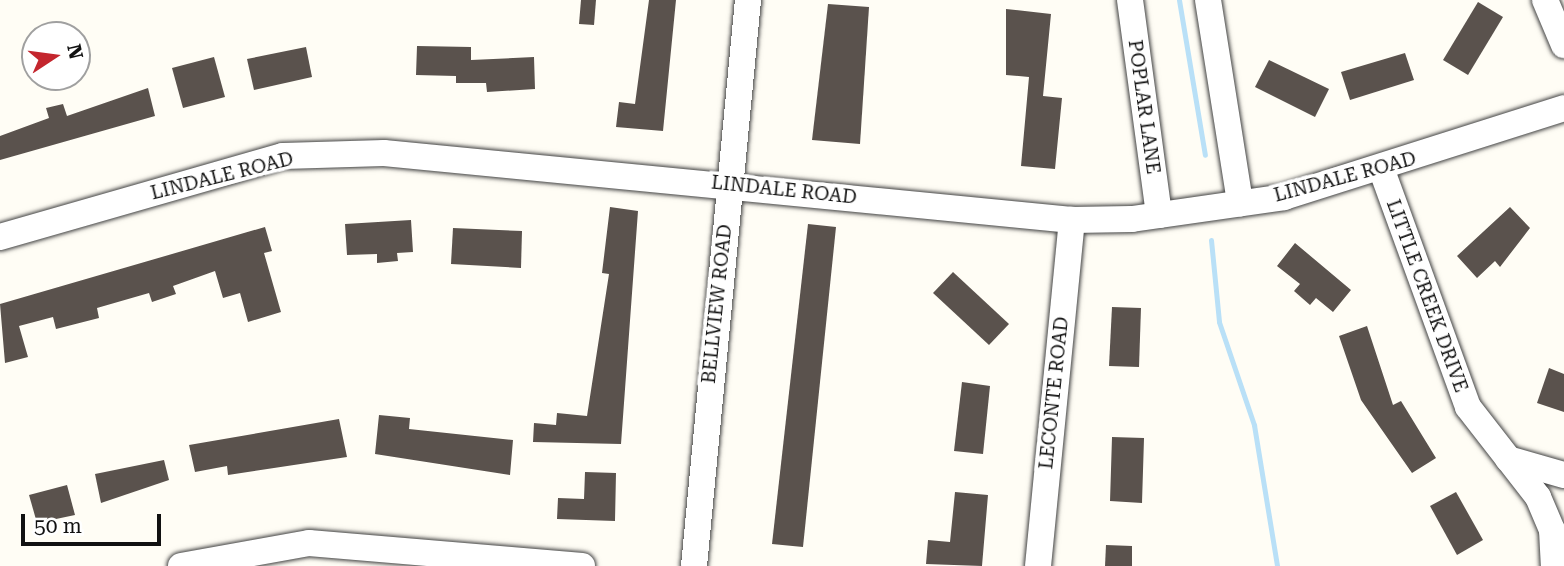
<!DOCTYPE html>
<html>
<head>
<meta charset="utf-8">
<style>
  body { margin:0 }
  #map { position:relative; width:1564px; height:566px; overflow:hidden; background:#fffdf5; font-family:"Roboto Serif",serif }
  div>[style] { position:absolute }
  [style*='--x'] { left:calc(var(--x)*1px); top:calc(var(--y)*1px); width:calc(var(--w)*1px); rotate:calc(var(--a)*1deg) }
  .stream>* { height:5px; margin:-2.5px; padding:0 2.5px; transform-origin:2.5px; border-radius:2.5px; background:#b9e0f7 }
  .building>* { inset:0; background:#5a524d }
  .roads { filter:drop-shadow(0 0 2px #444) drop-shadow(0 0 2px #444) }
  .minor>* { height:26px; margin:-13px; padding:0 13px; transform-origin:13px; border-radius:13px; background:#fff }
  span { translate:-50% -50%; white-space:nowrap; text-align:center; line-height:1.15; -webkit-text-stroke:7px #fff; paint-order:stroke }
  .street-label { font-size:19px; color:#111 }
  .north { position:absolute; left:21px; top:21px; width:70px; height:70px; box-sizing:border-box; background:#fff; border:2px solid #a0a0a0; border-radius:50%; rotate:77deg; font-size:19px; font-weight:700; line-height:28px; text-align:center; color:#111 }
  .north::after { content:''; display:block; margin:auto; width:24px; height:32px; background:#c4262e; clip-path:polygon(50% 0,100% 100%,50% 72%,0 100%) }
  .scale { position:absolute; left:21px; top:514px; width:140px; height:32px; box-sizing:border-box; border:4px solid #111; border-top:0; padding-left:9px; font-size:21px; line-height:24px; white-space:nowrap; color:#111; -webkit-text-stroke:5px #fff; paint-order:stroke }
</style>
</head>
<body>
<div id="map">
  <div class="stream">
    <div style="--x:1179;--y:0;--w:157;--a:80.5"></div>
    <div style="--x:1211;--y:240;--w:82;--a:84.4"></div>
    <div style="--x:1219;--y:322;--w:109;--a:71.2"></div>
    <div style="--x:1254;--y:425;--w:143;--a:80.7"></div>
  </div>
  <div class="building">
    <div style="clip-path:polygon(581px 0,596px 0,594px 25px,579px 24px)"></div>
    <div style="clip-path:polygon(649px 0,676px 0,663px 131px,616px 127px,619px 102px,635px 104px)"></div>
    <div style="clip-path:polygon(1478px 2px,1503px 17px,1468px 75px,1443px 60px)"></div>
    <div style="clip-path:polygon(828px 4px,869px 7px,860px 144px,812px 140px)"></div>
    <div style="clip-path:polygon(1006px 9px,1051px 14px,1043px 96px,1062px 98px,1055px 169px,1021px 166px,1029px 77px,1006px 75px)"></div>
    <div style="clip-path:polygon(417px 46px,471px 47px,471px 60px,534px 57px,535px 89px,487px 92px,486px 83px,456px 83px,456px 76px,416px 75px)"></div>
    <div style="clip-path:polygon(306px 47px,312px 77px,254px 90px,247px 59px)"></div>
    <div style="clip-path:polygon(1405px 53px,1414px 80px,1350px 100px,1341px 72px)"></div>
    <div style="clip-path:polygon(214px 57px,225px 97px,183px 108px,172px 68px)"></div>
    <div style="clip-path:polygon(1269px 60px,1329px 89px,1315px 117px,1255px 87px)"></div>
    <div style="clip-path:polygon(148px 88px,155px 116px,0 160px,0 136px,49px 118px,46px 108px,63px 104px,67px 116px)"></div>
    <div style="clip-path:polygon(610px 207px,638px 211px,621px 444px,533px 442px,534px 423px,556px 425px,557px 413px,587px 416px,609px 274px,602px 273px)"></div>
    <div style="clip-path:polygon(1510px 207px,1530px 228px,1500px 267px,1495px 261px,1477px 278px,1457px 256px)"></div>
    <div style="clip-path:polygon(411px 220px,413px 252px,397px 253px,398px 261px,377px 263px,377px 254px,347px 255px,345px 224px)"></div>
    <div style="clip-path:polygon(808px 224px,836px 227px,803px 547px,772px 544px)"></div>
    <div style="clip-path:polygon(265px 227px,272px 251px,264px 253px,281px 312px,248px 322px,240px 293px,223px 298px,215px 271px,173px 286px,176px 294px,152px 302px,149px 293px,97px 308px,99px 318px,56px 329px,53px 317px,19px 326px,28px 357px,5px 363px,0 304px)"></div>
    <div style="clip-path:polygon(453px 228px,522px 231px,521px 268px,451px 264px)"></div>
    <div style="clip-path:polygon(1295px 243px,1351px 290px,1333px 312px,1316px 298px,1310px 305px,1294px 291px,1300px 284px,1277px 266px)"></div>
    <div style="clip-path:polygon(953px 272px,1009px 324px,989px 345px,933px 293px)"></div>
    <div style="clip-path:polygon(1112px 307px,1141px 308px,1139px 367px,1109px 366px)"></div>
    <div style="clip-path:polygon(1367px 326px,1393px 405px,1401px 401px,1436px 458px,1412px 473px,1361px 400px,1339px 336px)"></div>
    <div style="clip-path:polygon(1549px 368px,1564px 374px,1564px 412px,1537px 403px)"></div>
    <div style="clip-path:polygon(962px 382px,990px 386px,983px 454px,954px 451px)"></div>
    <div style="clip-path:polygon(379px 415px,410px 418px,409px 429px,513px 440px,510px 475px,375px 454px)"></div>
    <div style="clip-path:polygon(339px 419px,347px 457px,228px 475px,227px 466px,195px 472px,189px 445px)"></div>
    <div style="clip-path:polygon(1112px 437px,1144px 438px,1142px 503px,1110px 501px)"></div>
    <div style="clip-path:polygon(164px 460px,169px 480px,101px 503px,95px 474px)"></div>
    <div style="clip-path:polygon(585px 472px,616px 473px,615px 521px,557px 519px,558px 498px,584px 499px)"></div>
    <div style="clip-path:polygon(67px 485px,75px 515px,37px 523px,29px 495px)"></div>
    <div style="clip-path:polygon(955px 492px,988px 495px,982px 566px,926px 564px,928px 540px,950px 542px)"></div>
    <div style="clip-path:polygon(1456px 492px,1483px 540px,1457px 555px,1430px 506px)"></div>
    <div style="clip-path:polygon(1106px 545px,1132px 546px,1132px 566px,1105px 566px)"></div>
  </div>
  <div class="roads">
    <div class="minor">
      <div style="--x:1130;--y:0;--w:217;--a:82.3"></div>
      <div style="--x:1208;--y:0;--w:206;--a:81"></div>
      <div style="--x:1545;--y:0;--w:49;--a:67.1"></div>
      <div style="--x:1381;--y:168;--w:254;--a:70"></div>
      <div style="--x:1468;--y:407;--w:114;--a:52.1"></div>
      <div style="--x:1538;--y:497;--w:36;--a:67"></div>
      <div style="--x:1552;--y:530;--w:36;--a:87"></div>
      <div style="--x:0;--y:237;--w:294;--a:-16"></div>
      <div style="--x:283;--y:156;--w:101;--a:-1.7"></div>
      <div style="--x:384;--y:153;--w:691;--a:5.56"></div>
      <div style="--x:1072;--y:220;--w:60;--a:-1"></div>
      <div style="--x:1132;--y:219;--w:154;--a:-8.2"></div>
      <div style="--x:1284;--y:197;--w:294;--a:-17.6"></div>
      <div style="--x:1508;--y:459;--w:58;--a:15.9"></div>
      <div style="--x:181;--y:566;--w:130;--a:-10.2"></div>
      <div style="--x:309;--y:543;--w:274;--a:4.8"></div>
      <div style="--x:694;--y:566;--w:569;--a:-84.55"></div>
      <div style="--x:1038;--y:566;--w:348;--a:-84.4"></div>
    </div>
  </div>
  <div class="street-label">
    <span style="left:1144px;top:107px;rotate:82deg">POPLAR LANE</span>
    <span style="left:222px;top:176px;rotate:-14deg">LINDALE ROAD</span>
    <span style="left:1345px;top:177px;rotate:-15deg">LINDALE ROAD</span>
    <span style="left:784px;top:190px;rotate:6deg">LINDALE ROAD</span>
    <span style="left:1427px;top:296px;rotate:70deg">LITTLE CREEK DRIVE</span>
    <span style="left:717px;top:304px;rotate:-84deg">BELLVIEW ROAD</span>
    <span style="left:1054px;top:393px;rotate:-84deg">LECONTE ROAD</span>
  </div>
  <div class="north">N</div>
  <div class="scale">50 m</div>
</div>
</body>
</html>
